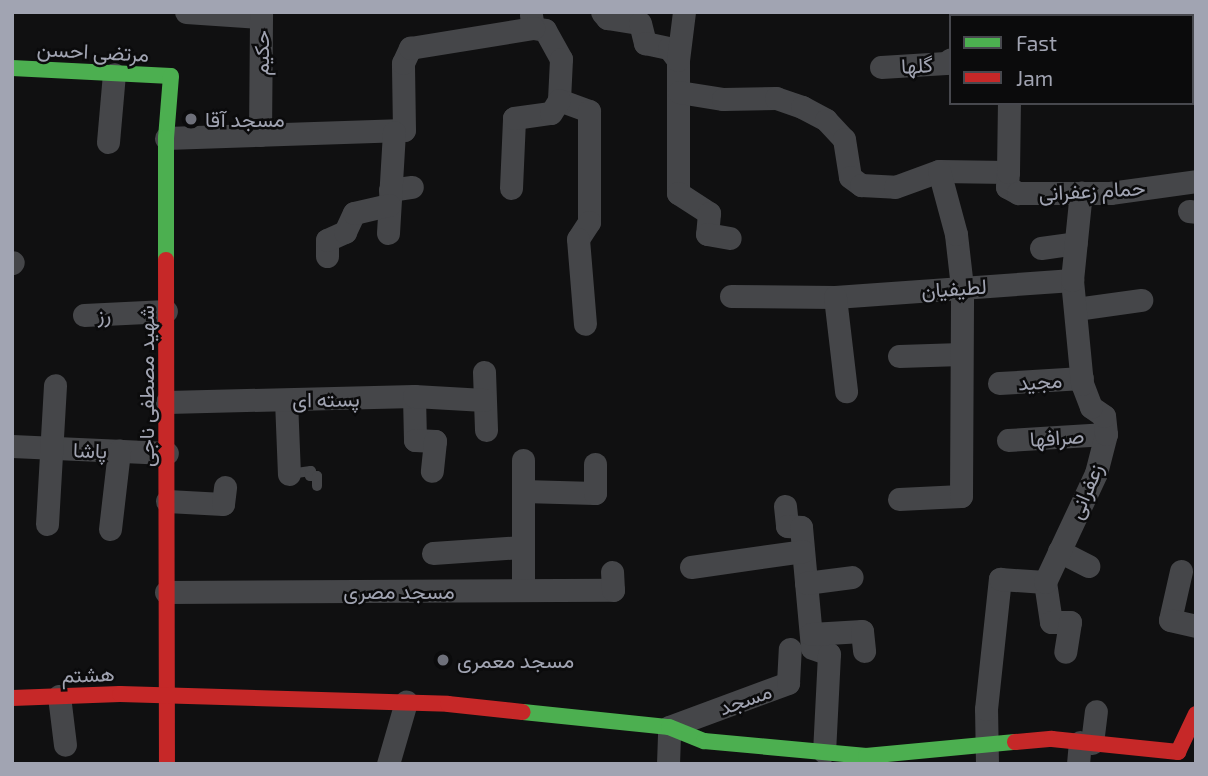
<!DOCTYPE html>
<html>
<head>
<meta charset="utf-8">
<style>
  body { margin:0 }
  #map { position:relative; width:1208px; height:776px; overflow:hidden; background:#101011; font-family:"Exo 2",Vazirmatn,sans-serif }
  div>[style] { position:absolute }
  [style*='--x'] { left:calc(var(--x)*1px); top:calc(var(--y)*1px); width:calc(var(--w)*1px); rotate:calc(var(--a)*1deg) }
  .lane>* { height:10px; margin:-5px; padding:0 5px; transform-origin:5px; border-radius:5px; background:#454649 }
  .street>* { height:23px; margin:-11.5px; padding:0 11.5px; transform-origin:11.5px; border-radius:11.5px; background:#454649 }
  .fast>* { height:16px; margin:-8px; padding:0 8px; transform-origin:8px; border-radius:8px; background:#4caf50 }
  .jam>* { height:16px; margin:-8px; padding:0 8px; transform-origin:8px; border-radius:8px; background:#c62828 }
  .dots>* { width:19px; height:19px; translate:-50% -50%; box-sizing:border-box; border:4px solid #0b0b0c; border-radius:50% }
  span { translate:-50% -50%; white-space:nowrap; text-align:center; line-height:1.15; -webkit-text-stroke:5px #0b0b0c; paint-order:stroke }
  .street-label { font-size:21px; color:#a1a4b2 }
  .poi-label { font-size:21px; color:#a1a4b2 }
  .left { translate:0 -50%; text-align:left }
  .frame { position:absolute; inset:0; border:14px solid #a1a4b2; pointer-events:none }
  .legend { position:absolute; left:949px; top:14px; width:245px; height:91px; box-sizing:border-box; background:#0b0b0c; border:2px solid #47484e; margin:0; padding:9px 12px; list-style:none; font-size:21px; color:#a1a4b2 }
  .legend li { display:flex; align-items:center; gap:14px; height:35px }
  .legend b { width:35px; border:2px solid #47484e }
</style>
</head>
<body>
<div id="map">
  <div class="lane">
    <div style="--x:289;--y:474;--w:22;--a:-8"></div>
    <div style="--x:311;--y:471;--w:5;--a:101"></div>
    <div style="--x:310;--y:476;--w:7;--a:0"></div>
    <div style="--x:317;--y:476;--w:10;--a:90"></div>
  </div>
  <div class="street">
    <div style="--x:186;--y:12;--w:75;--a:3.8"></div>
    <div style="--x:602;--y:12;--w:8;--a:50"></div>
    <div style="--x:607;--y:18;--w:33;--a:9"></div>
    <div style="--x:640;--y:23;--w:21;--a:76"></div>
    <div style="--x:645;--y:43;--w:25;--a:12"></div>
    <div style="--x:669;--y:48;--w:15;--a:53"></div>
    <div style="--x:678;--y:60;--w:133;--a:90"></div>
    <div style="--x:678;--y:193;--w:37;--a:33"></div>
    <div style="--x:709;--y:213;--w:21;--a:95"></div>
    <div style="--x:707;--y:234;--w:23;--a:10"></div>
    <div style="--x:531;--y:15;--w:13;--a:81"></div>
    <div style="--x:533;--y:28;--w:12;--a:9"></div>
    <div style="--x:545;--y:30;--w:33;--a:61"></div>
    <div style="--x:561;--y:59;--w:41;--a:92.8"></div>
    <div style="--x:559;--y:100;--w:32;--a:20"></div>
    <div style="--x:589;--y:111;--w:111;--a:90"></div>
    <div style="--x:589;--y:222;--w:20;--a:123"></div>
    <div style="--x:578;--y:239;--w:85;--a:85.3"></div>
    <div style="--x:1034;--y:16;--w:4;--a:-76"></div>
    <div style="--x:678;--y:60;--w:48;--a:-82.9"></div>
    <div style="--x:881;--y:67;--w:65;--a:-3.5"></div>
    <div style="--x:946;--y:63;--w:6;--a:-39"></div>
    <div style="--x:679;--y:92;--w:45;--a:9"></div>
    <div style="--x:723;--y:99;--w:53;--a:-1.1"></div>
    <div style="--x:776;--y:98;--w:28;--a:19"></div>
    <div style="--x:802;--y:107;--w:27;--a:28"></div>
    <div style="--x:826;--y:120;--w:26;--a:47"></div>
    <div style="--x:844;--y:139;--w:38;--a:81"></div>
    <div style="--x:850;--y:177;--w:14;--a:36"></div>
    <div style="--x:861;--y:185;--w:34;--a:3"></div>
    <div style="--x:895;--y:187;--w:47;--a:-20"></div>
    <div style="--x:939;--y:171;--w:69;--a:0.8"></div>
    <div style="--x:1008;--y:172;--w:15;--a:94"></div>
    <div style="--x:1007;--y:187;--w:13;--a:29"></div>
    <div style="--x:1018;--y:193;--w:92;--a:0"></div>
    <div style="--x:1110;--y:193;--w:87;--a:-7.9"></div>
    <div style="--x:260;--y:135;--w:123;--a:-89.5"></div>
    <div style="--x:166;--y:138;--w:238;--a:-1.9"></div>
    <div style="--x:404;--y:130;--w:67;--a:-90.9"></div>
    <div style="--x:403;--y:63;--w:17;--a:-65"></div>
    <div style="--x:410;--y:48;--w:125;--a:-9.2"></div>
    <div style="--x:108;--y:142;--w:68;--a:-85"></div>
    <div style="--x:1008;--y:172;--w:69;--a:-89.2"></div>
    <div style="--x:511;--y:188;--w:70;--a:-87.5"></div>
    <div style="--x:514;--y:118;--w:37;--a:-8"></div>
    <div style="--x:551;--y:113;--w:15;--a:-58"></div>
    <div style="--x:390;--y:190;--w:22;--a:-8"></div>
    <div style="--x:1189;--y:211;--w:7;--a:8"></div>
    <div style="--x:388;--y:233;--w:101;--a:-86.6"></div>
    <div style="--x:1041;--y:248;--w:35;--a:-8"></div>
    <div style="--x:327;--y:256;--w:16;--a:-90"></div>
    <div style="--x:327;--y:240;--w:20;--a:-24"></div>
    <div style="--x:345;--y:232;--w:21;--a:-65"></div>
    <div style="--x:354;--y:213;--w:36;--a:-13"></div>
    <div style="--x:12;--y:263;--w:1;--a:-45"></div>
    <div style="--x:731;--y:296;--w:104;--a:0.6"></div>
    <div style="--x:835;--y:297;--w:238;--a:-4.1"></div>
    <div style="--x:835;--y:297;--w:95;--a:83.3"></div>
    <div style="--x:1076;--y:309;--w:66;--a:-7.9"></div>
    <div style="--x:84;--y:315;--w:82;--a:-2.8"></div>
    <div style="--x:899;--y:356;--w:62;--a:-1.8"></div>
    <div style="--x:484;--y:372;--w:58;--a:88"></div>
    <div style="--x:999;--y:383;--w:83;--a:-3.4"></div>
    <div style="--x:414;--y:396;--w:44;--a:88.7"></div>
    <div style="--x:415;--y:440;--w:20;--a:3"></div>
    <div style="--x:435;--y:441;--w:30;--a:96"></div>
    <div style="--x:286;--y:400;--w:74;--a:87.7"></div>
    <div style="--x:167;--y:402;--w:247;--a:-1.4"></div>
    <div style="--x:414;--y:396;--w:70;--a:3.3"></div>
    <div style="--x:1008;--y:440;--w:98;--a:-3.5"></div>
    <div style="--x:12;--y:446;--w:155;--a:2.6"></div>
    <div style="--x:523;--y:491;--w:72;--a:1.6"></div>
    <div style="--x:595;--y:493;--w:29;--a:-90"></div>
    <div style="--x:899;--y:499;--w:62;--a:-2.8"></div>
    <div style="--x:961;--y:496;--w:209;--a:-89.7"></div>
    <div style="--x:962;--y:287;--w:53;--a:-96.5"></div>
    <div style="--x:956;--y:234;--w:65;--a:-105.1"></div>
    <div style="--x:167;--y:501;--w:56;--a:3.1"></div>
    <div style="--x:223;--y:504;--w:17;--a:-83"></div>
    <div style="--x:785;--y:506;--w:20;--a:84"></div>
    <div style="--x:787;--y:526;--w:14;--a:4"></div>
    <div style="--x:801;--y:527;--w:121;--a:84.8"></div>
    <div style="--x:812;--y:648;--w:18;--a:19"></div>
    <div style="--x:829;--y:654;--w:98;--a:92.9"></div>
    <div style="--x:47;--y:524;--w:139;--a:-86.7"></div>
    <div style="--x:110;--y:529;--w:79;--a:-83.4"></div>
    <div style="--x:1059;--y:551;--w:33;--a:27"></div>
    <div style="--x:433;--y:553;--w:89;--a:-3.9"></div>
    <div style="--x:691;--y:567;--w:113;--a:-8.1"></div>
    <div style="--x:1181;--y:571;--w:50;--a:102.7"></div>
    <div style="--x:1170;--y:620;--w:27;--a:13"></div>
    <div style="--x:1045;--y:582;--w:40;--a:81.5"></div>
    <div style="--x:1051;--y:622;--w:19;--a:0"></div>
    <div style="--x:1070;--y:622;--w:30;--a:99"></div>
    <div style="--x:806;--y:583;--w:46;--a:-7.4"></div>
    <div style="--x:523;--y:590;--w:130;--a:-90"></div>
    <div style="--x:166;--y:592;--w:447;--a:-0.3"></div>
    <div style="--x:613;--y:590;--w:18;--a:-93"></div>
    <div style="--x:811;--y:634;--w:51;--a:-3.4"></div>
    <div style="--x:862;--y:631;--w:20;--a:84"></div>
    <div style="--x:59;--y:696;--w:49;--a:83"></div>
    <div style="--x:1092;--y:743;--w:32;--a:-83"></div>
    <div style="--x:388;--y:764;--w:65;--a:-73.8"></div>
    <div style="--x:668;--y:764;--w:37;--a:-88"></div>
    <div style="--x:669;--y:727;--w:127;--a:-20.3"></div>
    <div style="--x:788;--y:683;--w:34;--a:-87"></div>
    <div style="--x:987;--y:764;--w:55;--a:-91"></div>
    <div style="--x:986;--y:709;--w:131;--a:-83.9"></div>
    <div style="--x:1000;--y:579;--w:45;--a:3.8"></div>
    <div style="--x:1045;--y:582;--w:120;--a:-64.9"></div>
    <div style="--x:1096;--y:473;--w:40;--a:-75.6"></div>
    <div style="--x:1106;--y:434;--w:18;--a:-96"></div>
    <div style="--x:1104;--y:416;--w:16;--a:-145"></div>
    <div style="--x:1091;--y:407;--w:25;--a:-111"></div>
    <div style="--x:1082;--y:384;--w:104;--a:-95.5"></div>
    <div style="--x:1072;--y:280;--w:88;--a:-84.2"></div>
    <div style="--x:1078;--y:764;--w:22;--a:-85"></div>
  </div>
  <div class="fast">
    <div style="--x:12;--y:68;--w:159;--a:2.9"></div>
    <div style="--x:171;--y:76;--w:62;--a:94.6"></div>
    <div style="--x:166;--y:138;--w:122;--a:90"></div>
    <div style="--x:523;--y:712;--w:147;--a:5.9"></div>
    <div style="--x:669;--y:727;--w:38;--a:22"></div>
    <div style="--x:704;--y:741;--w:163;--a:5.3"></div>
    <div style="--x:866;--y:756;--w:150;--a:-5.4"></div>
  </div>
  <div class="jam">
    <div style="--x:166;--y:260;--w:504;--a:89.89"></div>
    <div style="--x:12;--y:698;--w:108;--a:-2.1"></div>
    <div style="--x:120;--y:694;--w:328;--a:1.7"></div>
    <div style="--x:448;--y:704;--w:75;--a:6.1"></div>
    <div style="--x:1015;--y:742;--w:37;--a:-5"></div>
    <div style="--x:1052;--y:739;--w:127;--a:5.9"></div>
    <div style="--x:1178;--y:752;--w:42;--a:-64.7"></div>
  </div>
  <div class="dots">
    <div style="left:191px;top:119px;background:#6e707a"></div>
    <div style="left:443px;top:660px;background:#6e707a"></div>
  </div>
  <div class="street-label">
    <span style="left:93px;top:51px;rotate:3deg">مرتضی احسن</span>
    <span style="left:261px;top:53px;rotate:-90deg">حکیم</span>
    <span style="left:917px;top:65px;rotate:-3deg">گلها</span>
    <span style="left:1092px;top:190px;rotate:-3deg">حمام زعفرانی</span>
    <span style="left:954px;top:288px;rotate:-4deg">لطیفیان</span>
    <span style="left:104px;top:314px;rotate:-3deg">رز</span>
    <span style="left:1040px;top:381px;rotate:-4deg">مجید</span>
    <span style="left:146px;top:386px;rotate:-90deg">شهید مصطفی ناجی</span>
    <span style="left:326px;top:399px;rotate:-1deg">پسته ای</span>
    <span style="left:1057px;top:437px;rotate:-4deg">صرافها</span>
    <span style="left:90px;top:450px;rotate:2deg">پاشا</span>
    <span style="left:1085px;top:491px;rotate:-67deg">زعفرانی</span>
    <span style="left:399px;top:591px">مسجد مصری</span>
    <span style="left:88px;top:674px;rotate:-2deg">هشتم</span>
    <span style="left:745px;top:699px;rotate:-20deg">مسجد</span>
  </div>
  <div class="poi-label">
    <span class="left" style="left:205px;top:119px">مسجد آقا</span>
    <span class="left" style="left:457px;top:660px">مسجد معمری</span>
  </div>
  <div class="frame"></div>
  <ul class="legend">
  <li><b style="height:9px;background:#4caf50"></b>Fast</li>
  <li><b style="height:9px;background:#c62828"></b>Jam</li>
  </ul>
</div>
</body>
</html>
